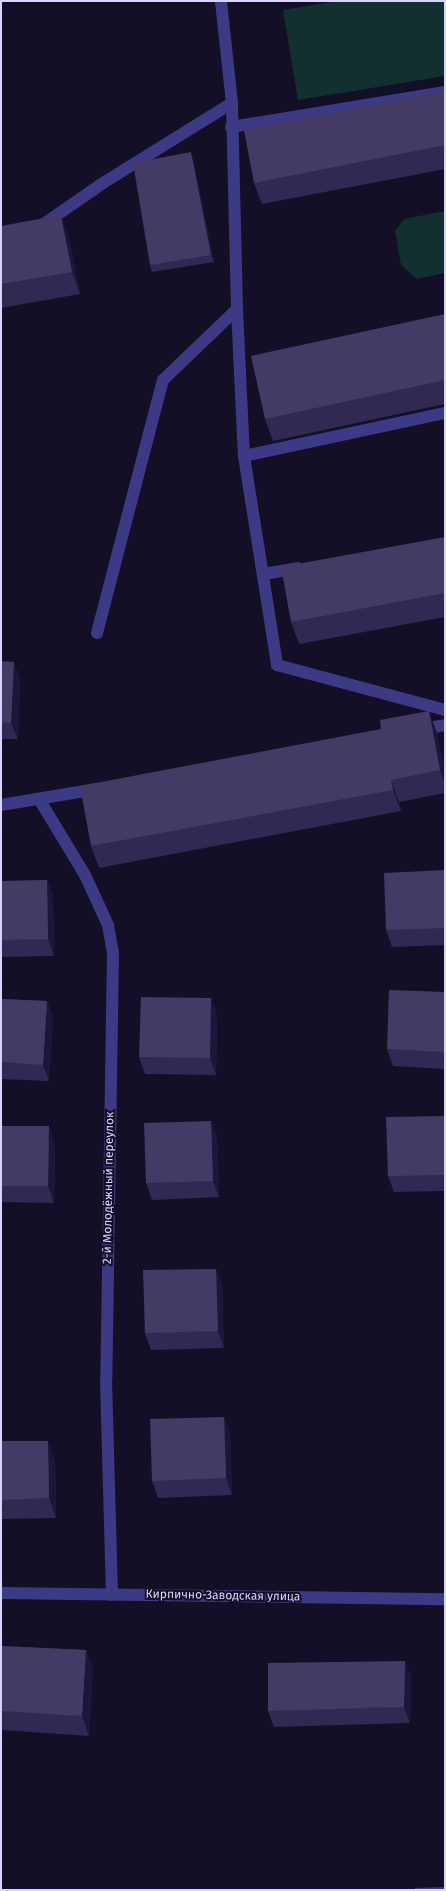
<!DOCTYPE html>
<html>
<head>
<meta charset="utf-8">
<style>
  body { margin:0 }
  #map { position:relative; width:446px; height:1891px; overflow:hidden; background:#130f26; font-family:"Fira Sans",sans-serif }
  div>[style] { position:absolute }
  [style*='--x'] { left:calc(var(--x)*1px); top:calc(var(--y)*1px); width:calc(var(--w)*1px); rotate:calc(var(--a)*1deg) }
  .green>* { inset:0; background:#12302f }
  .minor>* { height:12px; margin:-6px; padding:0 6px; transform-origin:6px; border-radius:6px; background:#3d3a85 }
  .wall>* { inset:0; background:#312854 }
  .shaded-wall>* { inset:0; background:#1d163a }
  .building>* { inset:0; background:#433a66 }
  span { translate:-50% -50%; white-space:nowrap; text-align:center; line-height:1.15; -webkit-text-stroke:4px #130f26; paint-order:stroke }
  .street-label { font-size:12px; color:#d9d4ff }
  .frame { position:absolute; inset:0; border:2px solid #d9d4ff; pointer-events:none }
</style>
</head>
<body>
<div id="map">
  <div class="green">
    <div style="clip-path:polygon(337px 1px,445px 1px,445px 76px,298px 100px,283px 10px)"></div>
    <div style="clip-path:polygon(445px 211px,445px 273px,417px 279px,401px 265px,395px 231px,404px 219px)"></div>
  </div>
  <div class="minor">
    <div style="--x:231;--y:127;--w:217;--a:-9.3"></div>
    <div style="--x:41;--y:226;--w:75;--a:-34.7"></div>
    <div style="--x:103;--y:183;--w:152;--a:-31.8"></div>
    <div style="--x:237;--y:309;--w:147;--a:87.3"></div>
    <div style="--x:244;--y:456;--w:206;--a:-12.1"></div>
    <div style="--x:244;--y:456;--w:212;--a:81"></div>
    <div style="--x:277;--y:665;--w:174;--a:15"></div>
    <div style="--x:264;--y:574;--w:34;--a:-10"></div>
    <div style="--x:97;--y:633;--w:261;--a:-75.4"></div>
    <div style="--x:163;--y:380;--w:103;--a:-43.8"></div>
    <div style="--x:237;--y:309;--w:206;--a:-91.4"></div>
    <div style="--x:232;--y:103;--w:103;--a:-96.2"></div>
    <div style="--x:419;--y:730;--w:26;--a:-11"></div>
    <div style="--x:39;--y:799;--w:89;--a:58.8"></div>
    <div style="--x:85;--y:875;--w:55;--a:65.3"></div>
    <div style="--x:108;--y:925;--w:28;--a:80"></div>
    <div style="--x:113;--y:953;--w:427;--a:90.9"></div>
    <div style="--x:106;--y:1380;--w:215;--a:88.4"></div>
    <div style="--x:1;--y:805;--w:97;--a:-9.5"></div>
    <div style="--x:1;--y:1593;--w:444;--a:0.8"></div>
  </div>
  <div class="wall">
    <div style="clip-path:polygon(445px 91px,445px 169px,262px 204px,254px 183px)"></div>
    <div style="clip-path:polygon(193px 159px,214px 262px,152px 272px,150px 265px)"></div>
    <div style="clip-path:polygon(1px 226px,69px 237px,80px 294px,1px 308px)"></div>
    <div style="clip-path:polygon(445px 314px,445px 404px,273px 441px,265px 419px)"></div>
    <div style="clip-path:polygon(445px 537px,445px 617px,299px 644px,291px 622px)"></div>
    <div style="clip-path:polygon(1px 661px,20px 678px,18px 739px,1px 739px)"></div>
    <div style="clip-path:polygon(437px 733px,445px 776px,445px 793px,399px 802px,401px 811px,99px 868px,91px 846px)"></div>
    <div style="clip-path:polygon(445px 870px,445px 945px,392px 947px,386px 930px)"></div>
    <div style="clip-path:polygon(47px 880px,53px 897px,54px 956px,1px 957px,1px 881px)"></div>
    <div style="clip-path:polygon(445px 992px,445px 1069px,393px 1066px,387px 1049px)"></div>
    <div style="clip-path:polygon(211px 998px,217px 1015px,216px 1075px,145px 1074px,139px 1057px)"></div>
    <div style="clip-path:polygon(1px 999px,47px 1001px,53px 1018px,49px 1081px,1px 1079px)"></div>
    <div style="clip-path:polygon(445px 1116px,445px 1191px,394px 1192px,388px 1176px)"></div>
    <div style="clip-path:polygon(211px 1121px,217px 1137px,219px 1197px,152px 1200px,146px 1183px)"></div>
    <div style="clip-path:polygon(1px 1126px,55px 1143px,54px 1203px,1px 1202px)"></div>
    <div style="clip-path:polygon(216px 1269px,222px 1285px,224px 1348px,151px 1350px,145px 1333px)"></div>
    <div style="clip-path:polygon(224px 1417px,230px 1434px,232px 1495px,158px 1498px,152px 1481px)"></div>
    <div style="clip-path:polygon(1px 1441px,55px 1461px,56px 1518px,1px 1519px)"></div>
    <div style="clip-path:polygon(1px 1646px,86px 1650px,93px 1669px,89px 1736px,1px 1730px)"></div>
    <div style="clip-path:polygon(405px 1661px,411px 1677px,410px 1723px,274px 1727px,268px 1711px)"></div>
  </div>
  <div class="shaded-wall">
    <div style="clip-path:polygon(191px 152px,193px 159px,214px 262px,211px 255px)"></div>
    <div style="clip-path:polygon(61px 215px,69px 237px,80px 294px,72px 272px)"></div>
    <div style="clip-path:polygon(14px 662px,20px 678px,18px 739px,11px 723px)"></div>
    <div style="clip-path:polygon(429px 711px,437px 733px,445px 776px,445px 784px,440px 770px)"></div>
    <div style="clip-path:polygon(391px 780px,399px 802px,401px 811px,393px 790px)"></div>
    <div style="clip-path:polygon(47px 880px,53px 897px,54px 956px,48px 939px)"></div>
    <div style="clip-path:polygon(211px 998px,217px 1015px,216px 1075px,210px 1058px)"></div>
    <div style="clip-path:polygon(47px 1001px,53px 1018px,49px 1081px,43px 1065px)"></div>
    <div style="clip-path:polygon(211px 1121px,217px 1137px,219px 1197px,213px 1181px)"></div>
    <div style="clip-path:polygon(49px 1126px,55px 1143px,54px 1203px,48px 1186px)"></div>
    <div style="clip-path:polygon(216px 1269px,222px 1285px,224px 1348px,218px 1331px)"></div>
    <div style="clip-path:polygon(224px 1417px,230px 1434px,232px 1495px,226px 1478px)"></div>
    <div style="clip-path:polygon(48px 1441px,55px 1461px,56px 1518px,49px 1498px)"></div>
    <div style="clip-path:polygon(86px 1650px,93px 1669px,89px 1736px,82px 1716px)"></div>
    <div style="clip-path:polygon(405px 1661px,411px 1677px,410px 1723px,404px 1707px)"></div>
  </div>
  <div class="building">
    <div style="clip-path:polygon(445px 91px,445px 145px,254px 183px,244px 130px)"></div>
    <div style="clip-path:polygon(191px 152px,211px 255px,150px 265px,133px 163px)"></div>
    <div style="clip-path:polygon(61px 215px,72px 272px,1px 284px,1px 226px)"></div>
    <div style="clip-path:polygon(445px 314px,445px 380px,265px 419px,251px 356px)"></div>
    <div style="clip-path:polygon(445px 537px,445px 593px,291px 622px,281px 567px)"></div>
    <div style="clip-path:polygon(1px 661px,14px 662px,11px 723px,1px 722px)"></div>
    <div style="clip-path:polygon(429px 711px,440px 770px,391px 780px,393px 790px,91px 846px,80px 786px,381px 729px,380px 720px)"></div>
    <div style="clip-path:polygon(445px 870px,445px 928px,386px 930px,384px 873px)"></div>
    <div style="clip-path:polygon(47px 880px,48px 939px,1px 940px,1px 881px)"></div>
    <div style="clip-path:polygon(389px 990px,445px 992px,445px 1052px,387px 1049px)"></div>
    <div style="clip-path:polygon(141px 997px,211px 998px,210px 1058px,139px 1057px)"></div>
    <div style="clip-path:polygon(1px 999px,47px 1001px,43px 1065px,1px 1062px)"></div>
    <div style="clip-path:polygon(445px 1116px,445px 1175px,388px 1176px,386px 1117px)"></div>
    <div style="clip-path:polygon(211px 1121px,213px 1181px,146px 1183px,144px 1123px)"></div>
    <div style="clip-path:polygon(1px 1126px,49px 1126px,48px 1186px,1px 1186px)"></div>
    <div style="clip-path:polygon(216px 1269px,218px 1331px,145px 1333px,143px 1270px)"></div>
    <div style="clip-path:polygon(224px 1417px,226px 1478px,152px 1481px,150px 1419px)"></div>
    <div style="clip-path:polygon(1px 1441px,48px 1441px,49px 1498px,1px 1500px)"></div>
    <div style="clip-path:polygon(1px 1646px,86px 1650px,82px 1716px,1px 1711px)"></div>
    <div style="clip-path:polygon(405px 1661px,404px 1707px,268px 1711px,268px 1663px)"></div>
    <div style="clip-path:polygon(445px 1887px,445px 1890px,415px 1890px,415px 1888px)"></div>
  </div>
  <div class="street-label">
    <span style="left:109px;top:1188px;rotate:-89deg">2-й Молодёжный переулок</span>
    <span style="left:223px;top:1596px;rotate:1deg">Кирпично-Заводская улица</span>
  </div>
  <div class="frame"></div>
</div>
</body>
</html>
